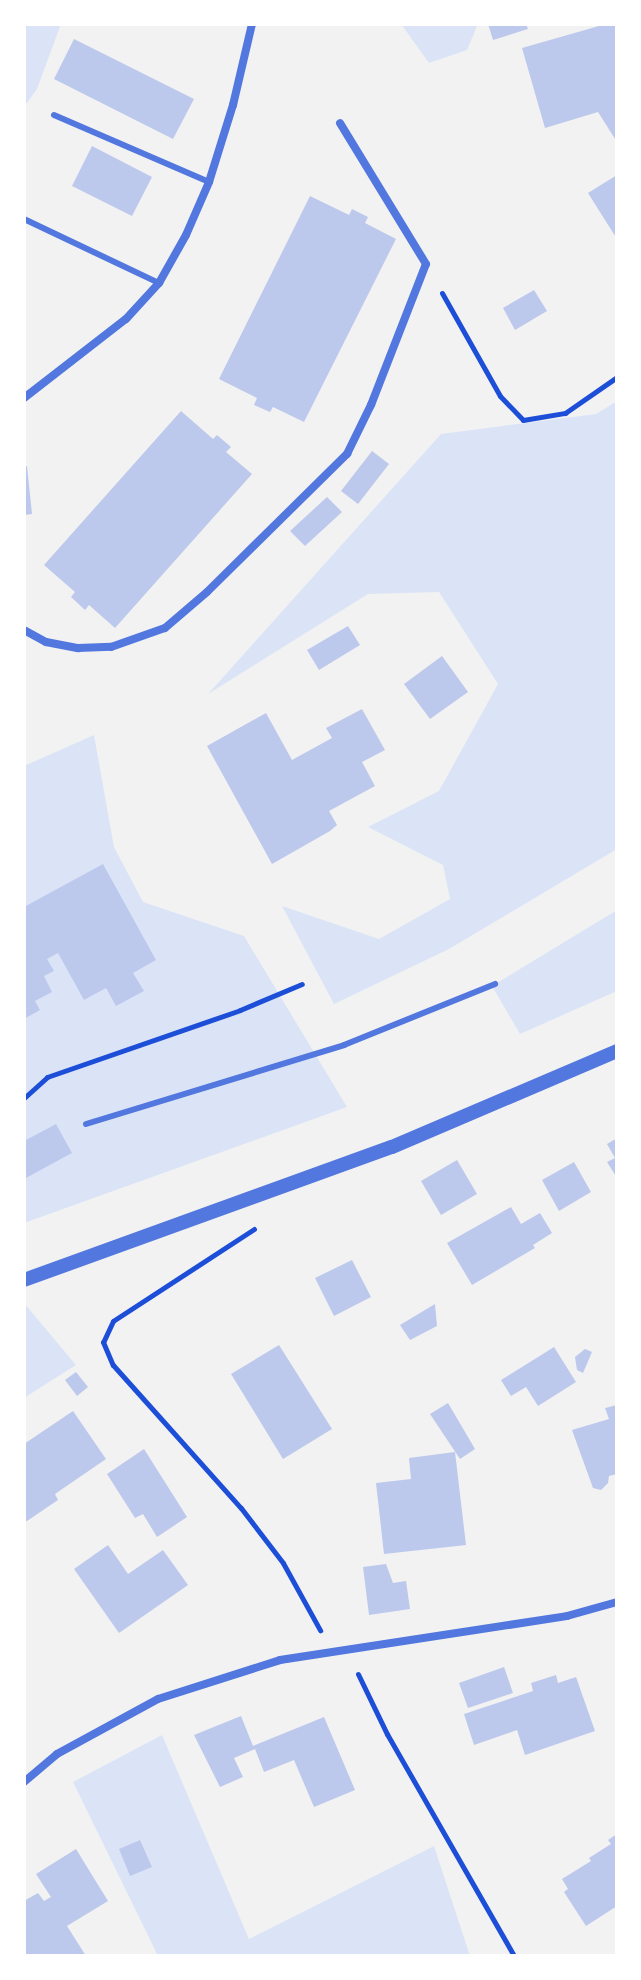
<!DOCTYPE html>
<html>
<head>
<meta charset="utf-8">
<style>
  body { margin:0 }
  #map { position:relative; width:641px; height:1980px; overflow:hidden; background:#f2f2f2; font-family:Merriweather,serif }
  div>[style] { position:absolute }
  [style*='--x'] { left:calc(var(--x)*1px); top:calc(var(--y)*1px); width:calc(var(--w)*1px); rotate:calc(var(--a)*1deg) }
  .green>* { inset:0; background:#dbe4f7 }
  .building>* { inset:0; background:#bdc9ec }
  .path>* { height:5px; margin:-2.5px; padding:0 2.5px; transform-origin:2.5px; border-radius:2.5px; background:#1d4ed8 }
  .service>* { height:6px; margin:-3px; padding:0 3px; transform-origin:3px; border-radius:3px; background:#5277de }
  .minor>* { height:8px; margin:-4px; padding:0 4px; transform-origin:4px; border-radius:4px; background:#5277de }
  .tertiary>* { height:14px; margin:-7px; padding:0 7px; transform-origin:7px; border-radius:7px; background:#5277de }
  span { translate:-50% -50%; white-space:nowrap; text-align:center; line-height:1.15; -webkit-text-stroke:8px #fff; paint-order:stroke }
  .frame { position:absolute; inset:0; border:26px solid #fff; pointer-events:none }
</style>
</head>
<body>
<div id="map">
  <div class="green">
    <div style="clip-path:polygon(24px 24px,61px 24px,37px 89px,24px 107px)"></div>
    <div style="clip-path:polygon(401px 24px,478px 24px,467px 50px,429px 63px)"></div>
    <div style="clip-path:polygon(617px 401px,617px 849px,449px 949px,334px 1004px,282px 906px,379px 939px,450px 899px,443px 865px,368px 827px,439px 791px,498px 684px,439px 592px,368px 594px,208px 694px,441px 434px,596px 414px)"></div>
    <div style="clip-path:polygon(94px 735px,114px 847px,143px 902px,244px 936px,347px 1107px,24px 1223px,24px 766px)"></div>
    <div style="clip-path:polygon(617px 910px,617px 991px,520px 1034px,492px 986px)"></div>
    <div style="clip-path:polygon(24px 1303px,76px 1365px,24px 1398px)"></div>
    <div style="clip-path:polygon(162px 1735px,249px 1939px,434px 1846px,470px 1956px,158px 1956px,73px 1782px)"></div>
  </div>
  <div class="building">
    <div style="clip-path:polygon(488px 24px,526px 24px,528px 29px,493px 40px)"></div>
    <div style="clip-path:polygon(606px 24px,617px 24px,617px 142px,598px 112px,545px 128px,522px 48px)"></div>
    <div style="clip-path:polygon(74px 39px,194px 99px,173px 139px,54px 79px)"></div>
    <div style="clip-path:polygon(92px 146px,152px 177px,132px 216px,72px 186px)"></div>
    <div style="clip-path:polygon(617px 175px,617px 239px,588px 193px)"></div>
    <div style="clip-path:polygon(310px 196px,349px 215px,352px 209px,368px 217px,365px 223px,396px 239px,304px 422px,273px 407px,270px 412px,254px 405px,257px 398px,219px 379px)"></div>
    <div style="clip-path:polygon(534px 290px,547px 311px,515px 330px,503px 308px)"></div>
    <div style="clip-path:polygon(181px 411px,213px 439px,217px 435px,231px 447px,226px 452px,252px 474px,115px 628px,89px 605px,85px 610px,71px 597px,75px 592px,44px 565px)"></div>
    <div style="clip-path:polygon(372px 451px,389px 464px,358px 504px,341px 491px)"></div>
    <div style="clip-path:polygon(27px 466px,32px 514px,24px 515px,24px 467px)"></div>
    <div style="clip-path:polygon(327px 497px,342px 512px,305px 546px,290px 531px)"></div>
    <div style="clip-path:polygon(348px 626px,360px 645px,319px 670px,307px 650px)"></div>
    <div style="clip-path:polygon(442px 656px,468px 692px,430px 719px,404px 684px)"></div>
    <div style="clip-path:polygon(362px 709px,385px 750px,362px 762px,375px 786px,329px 811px,337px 825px,330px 831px,272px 864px,207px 746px,266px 713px,292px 760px,332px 738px,326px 728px)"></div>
    <div style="clip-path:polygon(103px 864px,156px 960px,133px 973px,144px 991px,116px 1006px,106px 988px,84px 1000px,58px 953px,47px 959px,54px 971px,44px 976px,52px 992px,35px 1001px,40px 1010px,24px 1019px,24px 907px)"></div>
    <div style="clip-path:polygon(56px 1124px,72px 1153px,24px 1179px,24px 1141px)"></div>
    <div style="clip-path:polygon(617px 1138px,617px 1178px,607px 1162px,615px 1158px,607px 1144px)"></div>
    <div style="clip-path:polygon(457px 1160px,477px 1194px,441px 1215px,421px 1181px)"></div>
    <div style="clip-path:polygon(574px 1162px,591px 1192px,559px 1211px,542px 1180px)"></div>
    <div style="clip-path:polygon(511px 1207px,521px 1224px,540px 1213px,552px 1233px,533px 1245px,535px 1248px,472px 1285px,447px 1243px)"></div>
    <div style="clip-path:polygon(352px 1260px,371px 1297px,334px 1316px,315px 1278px)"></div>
    <div style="clip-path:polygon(435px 1304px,437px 1326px,410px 1340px,400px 1325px)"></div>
    <div style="clip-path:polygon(279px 1345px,332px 1429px,283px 1459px,231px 1374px)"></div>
    <div style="clip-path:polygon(554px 1347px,576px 1382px,538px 1406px,526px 1387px,511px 1396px,501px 1380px)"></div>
    <div style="clip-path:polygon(585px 1349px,592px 1352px,583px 1373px,577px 1370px,575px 1357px)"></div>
    <div style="clip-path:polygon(76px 1372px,88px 1387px,77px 1396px,65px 1380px)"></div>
    <div style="clip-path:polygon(448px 1403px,475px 1449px,460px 1459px,430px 1414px)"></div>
    <div style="clip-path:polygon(617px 1405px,617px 1474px,609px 1476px,608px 1483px,601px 1490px,593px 1488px,572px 1430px,609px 1419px,605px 1408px)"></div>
    <div style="clip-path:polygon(73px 1411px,106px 1459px,55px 1494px,58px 1500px,24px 1523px,24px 1444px)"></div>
    <div style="clip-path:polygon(144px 1449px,187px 1517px,157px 1537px,143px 1514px,135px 1518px,107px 1474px)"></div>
    <div style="clip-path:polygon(455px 1452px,466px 1545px,384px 1554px,376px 1483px,411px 1479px,409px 1458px)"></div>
    <div style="clip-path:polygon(108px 1545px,128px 1574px,163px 1550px,188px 1585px,119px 1633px,74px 1569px)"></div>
    <div style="clip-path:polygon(386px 1564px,393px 1583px,406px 1581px,410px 1609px,369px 1615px,363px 1567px)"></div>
    <div style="clip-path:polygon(504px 1667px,513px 1693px,468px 1708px,459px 1683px)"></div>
    <div style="clip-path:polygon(556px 1675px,558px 1683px,576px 1677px,595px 1731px,525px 1755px,517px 1730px,474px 1745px,464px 1714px,533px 1691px,531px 1683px)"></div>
    <div style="clip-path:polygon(241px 1716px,253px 1746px,324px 1717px,355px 1790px,314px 1807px,294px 1760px,264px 1772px,255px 1749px,234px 1758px,243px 1777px,220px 1787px,194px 1735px)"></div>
    <div style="clip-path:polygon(617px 1834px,617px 1906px,586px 1926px,564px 1892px,568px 1889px,562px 1879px,591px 1861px,589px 1858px,611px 1844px,608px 1840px)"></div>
    <div style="clip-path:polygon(140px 1840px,152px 1867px,130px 1876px,119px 1849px)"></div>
    <div style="clip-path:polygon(76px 1849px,108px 1901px,67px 1926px,86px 1956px,24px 1956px,24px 1901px,38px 1893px,44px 1901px,51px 1897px,36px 1874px)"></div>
  </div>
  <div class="path">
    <div style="--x:442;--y:293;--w:118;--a:60.6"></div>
    <div style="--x:500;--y:396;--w:33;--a:46"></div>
    <div style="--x:523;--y:420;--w:43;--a:-9.5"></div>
    <div style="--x:565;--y:413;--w:63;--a:-34.7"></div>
    <div style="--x:24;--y:1098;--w:31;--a:-42"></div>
    <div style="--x:47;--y:1077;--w:204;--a:-19.1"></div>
    <div style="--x:240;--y:1010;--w:67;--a:-22.8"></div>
    <div style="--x:254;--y:1229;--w:168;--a:146.9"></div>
    <div style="--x:113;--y:1321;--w:23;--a:115"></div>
    <div style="--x:103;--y:1342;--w:25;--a:67"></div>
    <div style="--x:113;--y:1365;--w:192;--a:48.2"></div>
    <div style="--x:241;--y:1508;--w:69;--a:52.6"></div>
    <div style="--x:283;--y:1563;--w:77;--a:61.1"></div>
    <div style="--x:358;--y:1674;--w:67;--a:64.2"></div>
    <div style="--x:387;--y:1734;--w:256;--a:60.2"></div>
  </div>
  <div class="service">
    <div style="--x:54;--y:115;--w:169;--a:23.4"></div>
    <div style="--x:24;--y:219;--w:149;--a:25.4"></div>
    <div style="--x:86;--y:1124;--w:270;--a:-17"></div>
    <div style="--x:344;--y:1045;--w:163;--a:-22"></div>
  </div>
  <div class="minor">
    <div style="--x:24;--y:398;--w:129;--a:-37.8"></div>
    <div style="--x:126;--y:319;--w:49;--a:-47.5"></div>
    <div style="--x:159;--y:283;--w:55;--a:-60.6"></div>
    <div style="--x:186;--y:235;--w:58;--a:-66.5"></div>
    <div style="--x:209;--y:182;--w:81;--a:-72.7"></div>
    <div style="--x:233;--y:105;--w:83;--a:-76.8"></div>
    <div style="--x:24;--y:630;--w:25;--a:29"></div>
    <div style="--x:46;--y:642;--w:33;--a:11"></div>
    <div style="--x:78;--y:648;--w:33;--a:-2"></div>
    <div style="--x:111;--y:647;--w:57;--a:-19.4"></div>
    <div style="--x:165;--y:628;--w:55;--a:-40.6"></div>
    <div style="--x:207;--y:592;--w:197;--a:-44.6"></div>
    <div style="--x:347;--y:454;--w:55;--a:-63.9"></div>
    <div style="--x:371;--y:405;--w:151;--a:-68.7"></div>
    <div style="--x:426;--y:264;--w:165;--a:-121.4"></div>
    <div style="--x:24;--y:1782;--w:43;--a:-40.3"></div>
    <div style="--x:57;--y:1754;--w:115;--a:-28.6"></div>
    <div style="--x:158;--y:1699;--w:128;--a:-17.7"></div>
    <div style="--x:280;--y:1660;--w:290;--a:-8.7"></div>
    <div style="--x:567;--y:1616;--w:52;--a:-15.6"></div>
  </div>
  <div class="tertiary">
    <div style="--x:24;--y:1280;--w:391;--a:-19.9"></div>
    <div style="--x:392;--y:1147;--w:245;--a:-23.1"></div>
  </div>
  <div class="frame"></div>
</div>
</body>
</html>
